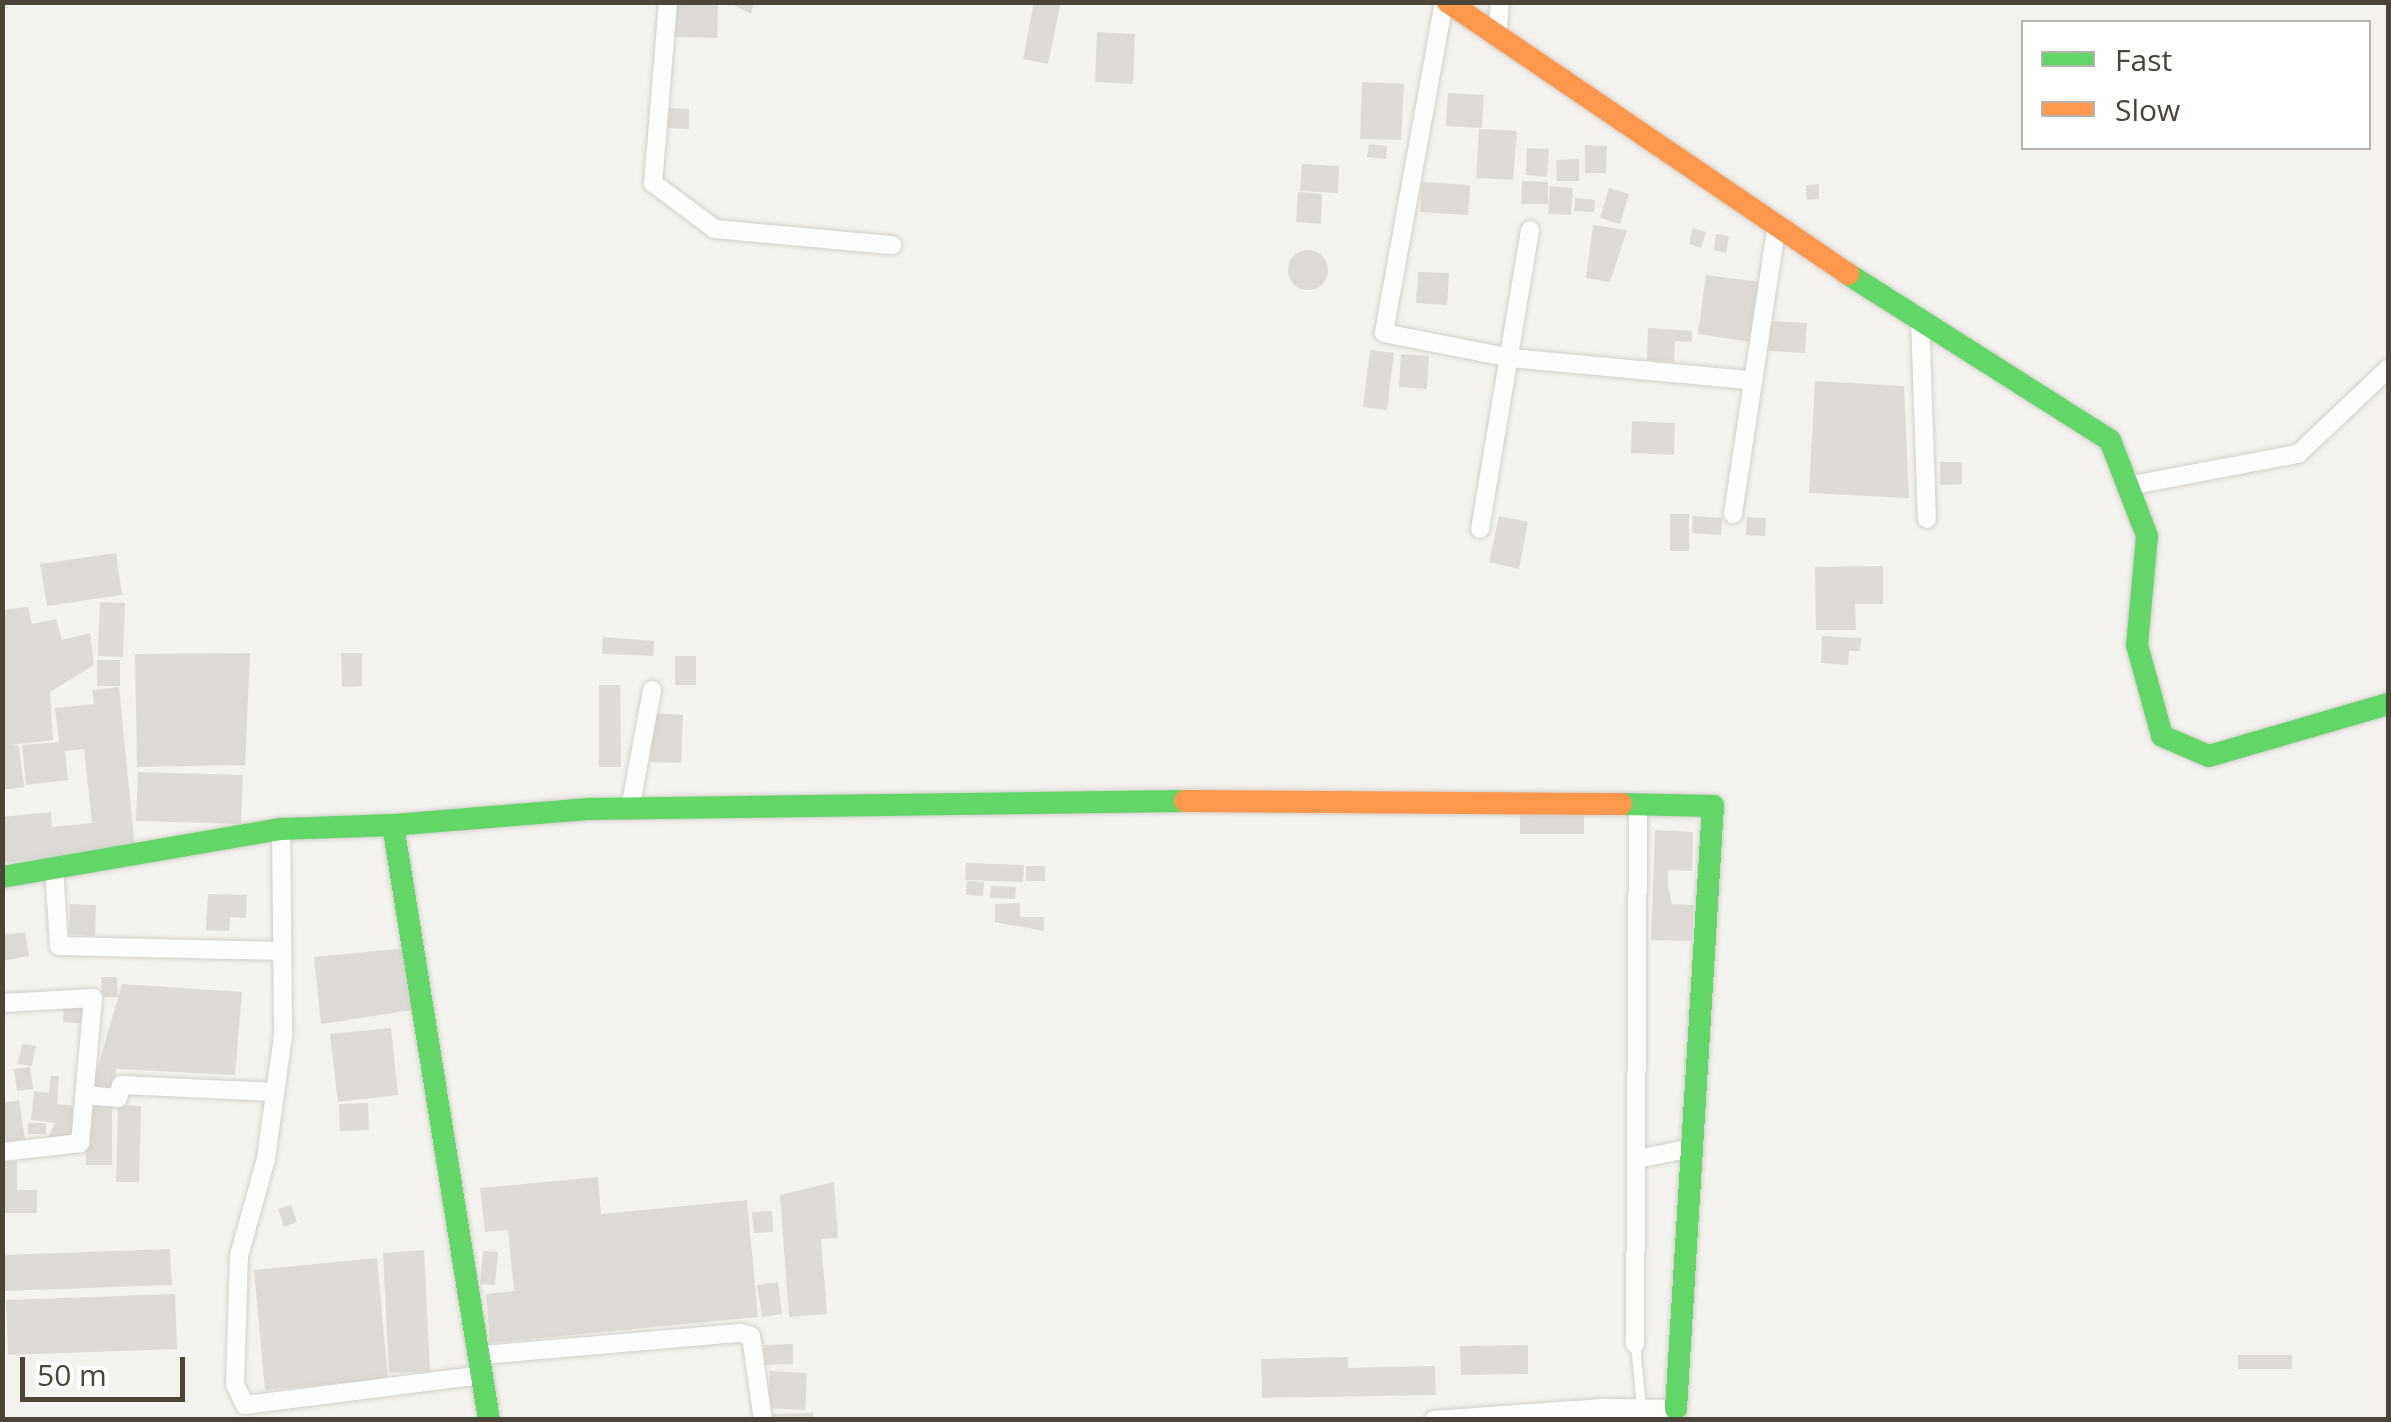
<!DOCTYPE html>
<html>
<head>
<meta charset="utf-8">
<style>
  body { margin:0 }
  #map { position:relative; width:2391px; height:1422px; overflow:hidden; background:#f4f2ee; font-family:"Open Sans",sans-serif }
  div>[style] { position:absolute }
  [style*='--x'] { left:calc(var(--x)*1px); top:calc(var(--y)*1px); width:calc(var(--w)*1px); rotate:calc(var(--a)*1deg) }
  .building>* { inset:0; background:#dedbd6 }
  .round { border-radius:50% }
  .roads { filter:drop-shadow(0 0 2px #d2d0cb) drop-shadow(0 0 2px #d2d0cb) }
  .lane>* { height:9px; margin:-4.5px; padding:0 4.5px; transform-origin:4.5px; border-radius:4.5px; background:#fdfdfc }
  .street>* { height:18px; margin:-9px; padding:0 9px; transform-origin:9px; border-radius:9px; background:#fdfdfc }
  .fast>* { height:22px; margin:-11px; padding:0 11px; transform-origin:11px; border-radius:11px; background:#63d668 }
  .slow>* { height:22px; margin:-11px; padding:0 11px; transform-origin:11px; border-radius:11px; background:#ff974d }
  span { translate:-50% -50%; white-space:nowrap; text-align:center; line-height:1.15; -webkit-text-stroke:8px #fff; paint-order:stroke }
  .frame { position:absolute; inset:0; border:5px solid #4b4439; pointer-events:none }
  .legend { position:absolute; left:2021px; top:20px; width:350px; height:130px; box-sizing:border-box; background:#fff; border:2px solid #b7b4b0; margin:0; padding:12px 18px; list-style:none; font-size:30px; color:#4b4439 }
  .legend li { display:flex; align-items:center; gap:20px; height:50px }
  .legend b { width:50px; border:2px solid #b7b4b0 }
  .scale { position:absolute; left:20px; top:1357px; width:165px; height:45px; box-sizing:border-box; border:5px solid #4b4439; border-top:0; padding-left:12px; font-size:30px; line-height:35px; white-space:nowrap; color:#4b4439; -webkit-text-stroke:8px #fff; paint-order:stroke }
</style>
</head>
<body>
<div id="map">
  <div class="building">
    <div style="clip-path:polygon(673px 2px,718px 2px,717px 38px,672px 37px)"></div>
    <div style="clip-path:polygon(728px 2px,754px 2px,751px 14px)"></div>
    <div style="clip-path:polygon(1034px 2px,1061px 2px,1048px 64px,1023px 59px)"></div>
    <div style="clip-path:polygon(1097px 32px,1135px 34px,1133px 84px,1095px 82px)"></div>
    <div style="clip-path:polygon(1362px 82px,1404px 84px,1401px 140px,1360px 139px)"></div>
    <div style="clip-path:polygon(1448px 93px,1484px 95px,1482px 128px,1446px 126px)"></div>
    <div style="clip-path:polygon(667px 108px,689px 109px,689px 129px,666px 128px)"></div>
    <div style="clip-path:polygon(1479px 129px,1517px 131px,1513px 180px,1476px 178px)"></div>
    <div style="clip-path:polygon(1369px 144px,1387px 146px,1386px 159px,1367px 157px)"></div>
    <div style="clip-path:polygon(1585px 145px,1607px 146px,1606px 173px,1585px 173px)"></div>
    <div style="clip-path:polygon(1527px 148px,1549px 149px,1547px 177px,1526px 175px)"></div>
    <div style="clip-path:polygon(1579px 159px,1579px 181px,1557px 181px,1556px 160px)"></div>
    <div style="clip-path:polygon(1302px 164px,1339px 166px,1338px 193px,1300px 191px)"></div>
    <div style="clip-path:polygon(1522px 181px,1548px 182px,1548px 204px,1521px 204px)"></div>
    <div style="clip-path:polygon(1422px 182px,1470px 185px,1468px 215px,1420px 212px)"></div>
    <div style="clip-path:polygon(1819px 184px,1819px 199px,1807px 200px,1806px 185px)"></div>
    <div style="clip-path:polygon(1550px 186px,1573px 188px,1571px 215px,1548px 214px)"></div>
    <div style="clip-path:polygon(1609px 188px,1629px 194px,1620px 224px,1600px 218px)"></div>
    <div style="clip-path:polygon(1298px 192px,1322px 194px,1321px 224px,1296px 222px)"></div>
    <div style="clip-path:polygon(1575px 198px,1595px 200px,1594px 212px,1574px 211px)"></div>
    <div style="clip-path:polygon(1593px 225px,1627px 230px,1610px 282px,1586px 278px)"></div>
    <div style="clip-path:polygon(1693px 228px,1706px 232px,1701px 248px,1689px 244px)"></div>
    <div style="clip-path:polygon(1716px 234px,1729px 236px,1726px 253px,1714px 250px)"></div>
    <div class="round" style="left:1288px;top:250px;width:40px;height:40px"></div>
    <div style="clip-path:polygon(1418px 272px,1449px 273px,1447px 305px,1416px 303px)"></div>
    <div style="clip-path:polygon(1706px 275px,1760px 282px,1751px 342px,1698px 334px)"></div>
    <div style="clip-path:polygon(1771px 321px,1807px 323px,1805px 353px,1769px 351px)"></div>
    <div style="clip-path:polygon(1648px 328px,1692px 331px,1692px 342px,1675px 341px,1674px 362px,1647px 360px)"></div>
    <div style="clip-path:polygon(1370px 350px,1394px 353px,1387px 410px,1363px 407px)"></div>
    <div style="clip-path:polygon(1401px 354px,1429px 356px,1427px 389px,1399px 387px)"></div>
    <div style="clip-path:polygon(1815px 381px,1904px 386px,1909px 498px,1809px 493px)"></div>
    <div style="clip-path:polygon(1632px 421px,1675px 423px,1674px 455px,1631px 453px)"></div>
    <div style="clip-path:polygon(1940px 462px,1962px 462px,1962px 484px,1940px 485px)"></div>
    <div style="clip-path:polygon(1670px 514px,1689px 514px,1689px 551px,1670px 551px)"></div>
    <div style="clip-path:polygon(1499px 516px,1528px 522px,1519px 569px,1489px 562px)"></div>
    <div style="clip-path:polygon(1693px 516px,1722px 518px,1721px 535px,1692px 533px)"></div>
    <div style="clip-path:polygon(1747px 517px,1766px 518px,1765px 536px,1746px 535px)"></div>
    <div style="clip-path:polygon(116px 553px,122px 595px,47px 606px,40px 564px)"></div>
    <div style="clip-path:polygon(1883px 566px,1883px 604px,1855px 604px,1856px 630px,1816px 630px,1815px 567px)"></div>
    <div style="clip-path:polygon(100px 602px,125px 603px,123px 657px,98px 656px)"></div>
    <div style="clip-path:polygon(28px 607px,32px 624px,56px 619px,62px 640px,90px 633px,94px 665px,50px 692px,53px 740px,11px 745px,19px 746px,24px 787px,2px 790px,2px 610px)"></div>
    <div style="clip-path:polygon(1822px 636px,1861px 638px,1860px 651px,1849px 651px,1848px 665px,1821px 663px)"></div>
    <div style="clip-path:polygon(603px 637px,654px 641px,653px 656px,602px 654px)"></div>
    <div style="clip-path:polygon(250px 653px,245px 765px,137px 767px,135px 654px)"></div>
    <div style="clip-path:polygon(341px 653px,362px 653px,362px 686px,342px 687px)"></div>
    <div style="clip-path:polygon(675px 656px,696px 656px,696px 685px,675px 685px)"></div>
    <div style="clip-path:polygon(97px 660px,120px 660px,120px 686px,97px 686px)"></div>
    <div style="clip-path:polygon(599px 685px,620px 685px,621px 767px,599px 767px)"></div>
    <div style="clip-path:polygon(119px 687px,135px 849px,2px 863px,2px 817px,51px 812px,52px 827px,92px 823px,84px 749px,65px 751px,68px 780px,26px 785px,22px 745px,59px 742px,55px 708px,94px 704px,92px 690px)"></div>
    <div style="clip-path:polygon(651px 713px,683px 715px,681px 763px,650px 762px)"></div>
    <div style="clip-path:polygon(138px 772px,243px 775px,241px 824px,136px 821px)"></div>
    <div style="clip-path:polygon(1520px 810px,1584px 810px,1584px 834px,1520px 834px)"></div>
    <div style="clip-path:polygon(1655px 830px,1693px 832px,1692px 871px,1668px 870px,1668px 886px,1672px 904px,1694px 905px,1692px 941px,1651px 940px)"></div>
    <div style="clip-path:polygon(966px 863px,1024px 865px,1023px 882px,965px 880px)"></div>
    <div style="clip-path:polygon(1026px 866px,1045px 866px,1045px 881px,1026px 881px)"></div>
    <div style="clip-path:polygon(967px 881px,984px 882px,983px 896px,966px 895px)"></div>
    <div style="clip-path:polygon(991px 886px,1016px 887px,1015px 899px,990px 898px)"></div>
    <div style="clip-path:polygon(208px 894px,247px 895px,246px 918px,230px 917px,229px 931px,206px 930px)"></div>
    <div style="clip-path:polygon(1020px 903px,1020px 917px,1044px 917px,1044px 931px,995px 922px,995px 904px)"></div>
    <div style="clip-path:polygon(70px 904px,96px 905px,95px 936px,69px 934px)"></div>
    <div style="clip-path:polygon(25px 932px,29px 956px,2px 961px,2px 935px)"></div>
    <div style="clip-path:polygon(407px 948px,413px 1010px,321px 1024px,314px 957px)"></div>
    <div style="clip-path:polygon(101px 977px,117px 977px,118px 997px,102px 997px)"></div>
    <div style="clip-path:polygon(122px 984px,242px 992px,235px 1075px,116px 1069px,116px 1092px,91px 1090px)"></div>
    <div style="clip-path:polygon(64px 1007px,88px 1009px,87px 1024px,63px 1022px)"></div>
    <div style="clip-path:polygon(391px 1028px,398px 1095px,338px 1102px,330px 1034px)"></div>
    <div style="clip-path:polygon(22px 1044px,36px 1046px,32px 1066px,18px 1064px)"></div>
    <div style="clip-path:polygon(30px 1067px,33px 1089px,17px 1091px,14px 1069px)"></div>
    <div style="clip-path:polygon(51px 1076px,59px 1076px,57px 1104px,75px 1106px,72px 1140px,48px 1138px,55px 1123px,31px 1120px,34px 1091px,49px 1093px)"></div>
    <div style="clip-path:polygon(19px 1100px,25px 1139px,2px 1142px,2px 1103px)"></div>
    <div style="clip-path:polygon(86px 1102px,112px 1102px,112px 1165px,86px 1165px)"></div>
    <div style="clip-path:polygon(368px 1103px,369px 1130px,340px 1131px,339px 1104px)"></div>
    <div style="clip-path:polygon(118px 1105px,141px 1106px,139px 1182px,116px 1182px)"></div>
    <div style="clip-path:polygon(28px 1123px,46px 1123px,46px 1134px,28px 1134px)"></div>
    <div style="clip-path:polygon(2px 1162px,17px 1162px,17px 1190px,37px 1190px,37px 1213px,2px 1213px)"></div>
    <div style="clip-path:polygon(598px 1177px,601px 1214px,747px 1200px,758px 1317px,490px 1343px,486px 1294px,514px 1291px,508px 1230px,485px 1232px,480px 1188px)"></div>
    <div style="clip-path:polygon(834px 1182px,838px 1238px,821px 1239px,827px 1314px,789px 1317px,780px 1195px)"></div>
    <div style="clip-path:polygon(291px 1205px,297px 1222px,284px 1227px,278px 1209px)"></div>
    <div style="clip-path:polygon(772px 1211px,773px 1232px,754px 1233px,752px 1212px)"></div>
    <div style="clip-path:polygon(170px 1249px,172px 1285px,2px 1291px,2px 1255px)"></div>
    <div style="clip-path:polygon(424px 1250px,430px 1371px,389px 1373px,383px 1253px)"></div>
    <div style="clip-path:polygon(483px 1251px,498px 1252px,495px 1285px,480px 1284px)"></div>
    <div style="clip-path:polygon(377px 1258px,388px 1379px,265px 1390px,254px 1270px)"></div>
    <div style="clip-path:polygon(778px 1282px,782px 1314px,762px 1317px,757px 1285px)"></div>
    <div style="clip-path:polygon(175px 1294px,177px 1349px,8px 1355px,6px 1300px)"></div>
    <div style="clip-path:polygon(793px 1344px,793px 1364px,765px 1365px,764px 1345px)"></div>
    <div style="clip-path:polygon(1528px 1345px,1528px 1374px,1461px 1375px,1460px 1346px)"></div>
    <div style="clip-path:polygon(2238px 1355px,2292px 1355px,2292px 1369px,2238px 1369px)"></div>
    <div style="clip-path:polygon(1348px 1357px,1348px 1368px,1435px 1366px,1436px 1395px,1262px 1398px,1261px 1359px)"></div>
    <div style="clip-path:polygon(770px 1371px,807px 1373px,805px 1410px,768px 1408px)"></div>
    <div style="clip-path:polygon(813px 1413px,814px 1420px,771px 1420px,771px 1414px)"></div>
  </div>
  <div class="roads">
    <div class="lane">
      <div style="--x:1635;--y:1344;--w:64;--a:84.6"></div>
    </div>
    <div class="street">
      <div style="--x:668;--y:2;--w:182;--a:94.7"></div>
      <div style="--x:653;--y:183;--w:77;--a:36.6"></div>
      <div style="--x:715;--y:229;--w:178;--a:5.2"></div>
      <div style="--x:1444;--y:2;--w:336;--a:100.3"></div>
      <div style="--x:1384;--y:333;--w:129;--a:11.1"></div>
      <div style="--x:1511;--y:358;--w:240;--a:5.3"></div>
      <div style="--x:1498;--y:29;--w:27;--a:-86"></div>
      <div style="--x:1920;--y:319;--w:200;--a:88"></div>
      <div style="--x:2128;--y:486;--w:173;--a:-10.7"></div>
      <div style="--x:2298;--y:454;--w:124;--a:-43.4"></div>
      <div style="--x:1733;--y:514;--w:288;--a:-81.4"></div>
      <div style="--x:1480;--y:529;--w:303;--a:-80.5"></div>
      <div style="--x:630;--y:809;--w:121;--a:-79.5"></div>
      <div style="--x:281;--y:829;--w:207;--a:89.4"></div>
      <div style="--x:283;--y:1036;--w:124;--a:97.9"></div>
      <div style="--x:266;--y:1159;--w:101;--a:105.6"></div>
      <div style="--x:239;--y:1256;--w:128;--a:91.8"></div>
      <div style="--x:235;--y:1384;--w:23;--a:65"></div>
      <div style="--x:245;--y:1405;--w:241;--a:-7.2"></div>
      <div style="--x:54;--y:868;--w:78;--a:86.3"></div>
      <div style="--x:59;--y:946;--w:223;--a:1.3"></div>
      <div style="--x:2;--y:1003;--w:91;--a:-3.1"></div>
      <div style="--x:93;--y:998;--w:146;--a:95.1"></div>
      <div style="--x:80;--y:1143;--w:79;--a:173.4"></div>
      <div style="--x:85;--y:1095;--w:33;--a:5"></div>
      <div style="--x:118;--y:1098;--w:13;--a:-77"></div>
      <div style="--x:121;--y:1085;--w:154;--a:2.6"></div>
      <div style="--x:1637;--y:1159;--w:56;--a:-11.3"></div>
      <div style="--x:1635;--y:1344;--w:540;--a:-89.68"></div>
      <div style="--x:482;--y:1355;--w:259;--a:-4.9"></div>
      <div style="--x:740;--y:1333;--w:11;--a:15"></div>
      <div style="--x:751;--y:1336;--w:85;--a:81.9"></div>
      <div style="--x:1434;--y:1420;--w:169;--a:-4.1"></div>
      <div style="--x:1603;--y:1408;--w:73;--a:0.8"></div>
      <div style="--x:1676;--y:1409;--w:11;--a:90"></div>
    </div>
    <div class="fast">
      <div style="--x:1848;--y:274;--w:310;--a:32.4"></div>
      <div style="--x:2110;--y:440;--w:103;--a:68.9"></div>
      <div style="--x:2147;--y:536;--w:109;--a:95.2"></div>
      <div style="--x:2137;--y:645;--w:94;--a:74.6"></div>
      <div style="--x:2162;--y:736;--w:51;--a:23.1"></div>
      <div style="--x:2209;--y:756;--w:186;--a:-16.2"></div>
      <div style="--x:1621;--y:804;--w:92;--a:1.2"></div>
      <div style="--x:1713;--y:806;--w:604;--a:93.51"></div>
      <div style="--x:393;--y:825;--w:197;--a:-4.7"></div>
      <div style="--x:589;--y:809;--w:596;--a:-0.77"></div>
      <div style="--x:2;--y:877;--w:283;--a:-9.8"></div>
      <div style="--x:281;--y:829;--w:112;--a:-2"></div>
      <div style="--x:393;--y:825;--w:603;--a:80.83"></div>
    </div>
    <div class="slow">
      <div style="--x:1448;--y:2;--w:484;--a:34.2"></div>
      <div style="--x:1185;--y:801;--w:436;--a:0.4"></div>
    </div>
  </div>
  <div class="frame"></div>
  <ul class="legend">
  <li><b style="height:12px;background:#63d668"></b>Fast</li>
  <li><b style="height:12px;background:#ff974d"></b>Slow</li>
  </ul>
  <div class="scale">50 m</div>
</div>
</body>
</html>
